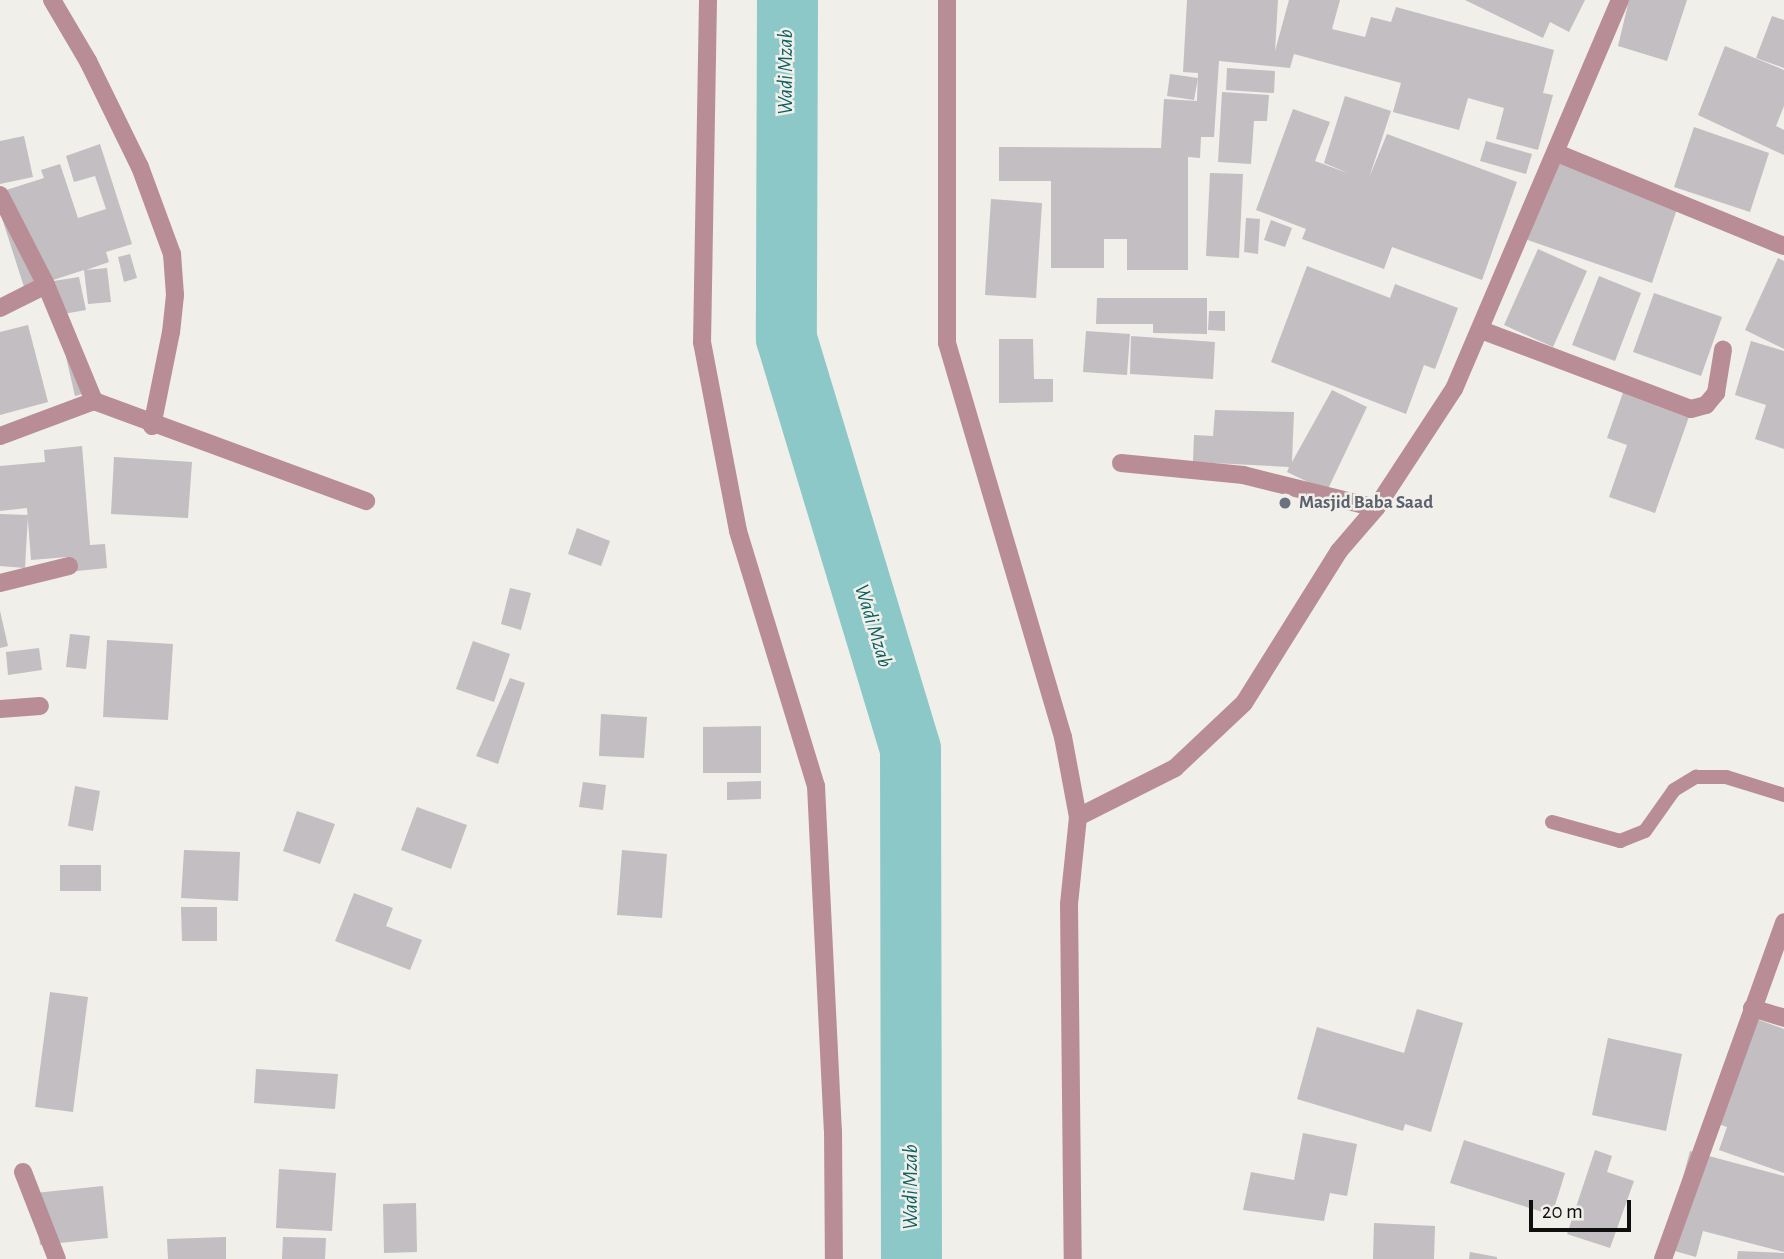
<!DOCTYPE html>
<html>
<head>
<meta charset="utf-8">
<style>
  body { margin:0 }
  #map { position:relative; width:1784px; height:1259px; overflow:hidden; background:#f0efea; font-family:"Alegreya Sans",sans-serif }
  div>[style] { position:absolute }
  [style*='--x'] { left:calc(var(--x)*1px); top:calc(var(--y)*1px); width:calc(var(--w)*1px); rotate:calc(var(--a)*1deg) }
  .river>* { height:61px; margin:-30.5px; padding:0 30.5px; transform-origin:30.5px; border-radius:30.5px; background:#8dc8c8 }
  .building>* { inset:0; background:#c2bec2 }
  .service>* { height:14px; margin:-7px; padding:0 7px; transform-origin:7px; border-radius:7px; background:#b98d96 }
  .minor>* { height:18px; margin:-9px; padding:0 9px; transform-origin:9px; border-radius:9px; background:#b98d96 }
  .tertiary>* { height:18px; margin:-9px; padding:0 9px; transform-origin:9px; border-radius:9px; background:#b98d96 }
  .dots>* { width:19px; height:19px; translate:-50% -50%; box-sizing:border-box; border:4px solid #f0efea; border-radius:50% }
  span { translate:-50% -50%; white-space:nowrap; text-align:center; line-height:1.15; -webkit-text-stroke:5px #f0efea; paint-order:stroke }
  .worship-label { font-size:19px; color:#5b616d; font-weight:700 }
  .left { translate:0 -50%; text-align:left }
  .water-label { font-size:21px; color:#0b6061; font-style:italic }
  .scale { position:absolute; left:1529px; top:1200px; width:102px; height:32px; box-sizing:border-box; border:4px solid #0f0f0d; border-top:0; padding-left:9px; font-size:21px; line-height:24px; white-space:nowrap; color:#0f0f0d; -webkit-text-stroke:5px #f0efea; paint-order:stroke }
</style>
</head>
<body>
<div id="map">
  <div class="river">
    <div style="--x:787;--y:0;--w:338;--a:90.2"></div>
    <div style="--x:786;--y:338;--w:429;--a:73.2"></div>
    <div style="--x:910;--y:749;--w:510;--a:89.89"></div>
  </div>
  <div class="building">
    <div style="clip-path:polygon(1187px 0,1278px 0,1275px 51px,1289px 0,1340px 0,1332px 29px,1365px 37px,1371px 17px,1391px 22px,1396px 7px,1554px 50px,1543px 93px,1553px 95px,1538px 150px,1496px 139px,1504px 108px,1468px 98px,1459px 130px,1393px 112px,1401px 83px,1294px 54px,1290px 68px,1219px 61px,1214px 137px,1201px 137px,1200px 158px,1188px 157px,1188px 270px,1127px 270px,1127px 239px,1104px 239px,1104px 268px,1051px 268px,1051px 181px,999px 181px,999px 147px,1161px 148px,1164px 99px,1197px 101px,1198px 73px,1183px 72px)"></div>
    <div style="clip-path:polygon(1465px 0,1585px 0,1569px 32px,1550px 22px,1543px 38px)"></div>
    <div style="clip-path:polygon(1629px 0,1687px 0,1667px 61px,1618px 46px)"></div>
    <div style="clip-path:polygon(1772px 16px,1784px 20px,1784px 68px,1756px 58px)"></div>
    <div style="clip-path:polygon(1725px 46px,1784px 70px,1784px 106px,1776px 126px,1784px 130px,1784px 155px,1698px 115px)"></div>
    <div style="clip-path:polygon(1227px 68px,1275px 71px,1274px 93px,1226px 90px)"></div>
    <div style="clip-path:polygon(1170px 74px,1198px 78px,1194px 100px,1167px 96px)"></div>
    <div style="clip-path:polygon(1222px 92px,1269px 95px,1267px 121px,1254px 121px,1251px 164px,1218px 162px)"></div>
    <div style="clip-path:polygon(1345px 96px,1391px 111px,1369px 178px,1387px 134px,1517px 182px,1482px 280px,1392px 247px,1384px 269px,1302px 239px,1306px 229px,1256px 210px,1293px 109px,1330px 122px,1315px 161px,1350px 174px,1324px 163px)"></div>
    <div style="clip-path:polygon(1694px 127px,1769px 153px,1750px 212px,1674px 187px)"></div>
    <div style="clip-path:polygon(24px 136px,33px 177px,0 184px,0 141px)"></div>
    <div style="clip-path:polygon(1486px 141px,1532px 154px,1526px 174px,1480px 161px)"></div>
    <div style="clip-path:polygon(100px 144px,132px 244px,106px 252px,109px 262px,86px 270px,107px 268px,111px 302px,88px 304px,84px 270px,47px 282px,79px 277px,86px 310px,51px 316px,45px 283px,25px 290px,0 212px,0 192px,44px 178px,41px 170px,60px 164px,78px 218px,106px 209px,95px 176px,74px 182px,66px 156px)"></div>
    <div style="clip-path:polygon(1550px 158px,1679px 203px,1652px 283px,1522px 238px)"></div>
    <div style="clip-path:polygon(1210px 173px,1243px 174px,1239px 258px,1206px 256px)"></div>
    <div style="clip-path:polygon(991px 199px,1042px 203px,1036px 298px,985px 295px)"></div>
    <div style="clip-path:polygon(1246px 218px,1260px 219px,1258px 254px,1244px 252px)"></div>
    <div style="clip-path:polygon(1271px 220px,1292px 228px,1285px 247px,1264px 240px)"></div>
    <div style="clip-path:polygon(1538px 249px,1587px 271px,1553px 347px,1504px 325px)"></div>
    <div style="clip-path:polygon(130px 254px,137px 278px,124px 282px,118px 257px)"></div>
    <div style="clip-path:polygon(1778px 258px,1784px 261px,1784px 349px,1745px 330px)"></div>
    <div style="clip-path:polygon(1307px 266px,1390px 298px,1395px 284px,1458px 308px,1435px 369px,1424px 365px,1406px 414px,1271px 362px)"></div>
    <div style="clip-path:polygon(1599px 276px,1641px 293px,1615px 361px,1572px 345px)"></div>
    <div style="clip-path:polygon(1654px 293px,1722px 317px,1701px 376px,1633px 352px)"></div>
    <div style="clip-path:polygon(1097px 298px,1207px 298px,1207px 334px,1153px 333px,1153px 324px,1096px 324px)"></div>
    <div style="clip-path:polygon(1209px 311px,1225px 311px,1225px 331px,1208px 330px)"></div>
    <div style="clip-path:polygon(28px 325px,48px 402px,0 415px,0 332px)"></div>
    <div style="clip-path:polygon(1086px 331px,1130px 334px,1127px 375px,1083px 372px)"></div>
    <div style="clip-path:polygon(1131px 336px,1215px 342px,1213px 379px,1130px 374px)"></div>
    <div style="clip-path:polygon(999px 339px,1033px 339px,1034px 379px,1053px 379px,1053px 402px,999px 403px)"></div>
    <div style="clip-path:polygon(1751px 341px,1784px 351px,1784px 449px,1755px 439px,1766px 405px,1735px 395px)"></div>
    <div style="clip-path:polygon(81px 353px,90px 392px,75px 396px,66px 357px)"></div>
    <div style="clip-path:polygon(1625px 387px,1691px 411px,1655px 513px,1609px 497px,1627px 445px,1607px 438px)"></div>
    <div style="clip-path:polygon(1332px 390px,1367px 407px,1327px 491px,1287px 472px,1289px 467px,1193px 462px,1194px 435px,1213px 436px,1215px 410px,1294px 412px,1292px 462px)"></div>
    <div style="clip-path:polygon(82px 446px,90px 545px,105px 544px,107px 568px,67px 572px,67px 557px,31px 560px,27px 508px,0 511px,0 466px,45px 462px,44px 450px)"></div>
    <div style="clip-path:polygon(114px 457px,192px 462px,188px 518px,111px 514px)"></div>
    <div style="clip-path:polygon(0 514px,28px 515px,25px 568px,0 566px)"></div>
    <div style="clip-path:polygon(577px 528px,610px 541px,601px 566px,568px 554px)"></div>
    <div style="clip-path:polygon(510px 588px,531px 593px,521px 630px,501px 624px)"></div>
    <div style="clip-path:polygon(0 611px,8px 646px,0 648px)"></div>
    <div style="clip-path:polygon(70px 634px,90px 636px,86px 669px,66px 667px)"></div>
    <div style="clip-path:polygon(107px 640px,173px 644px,168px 720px,103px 717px)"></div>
    <div style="clip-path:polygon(473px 641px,510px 654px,494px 702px,456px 689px)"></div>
    <div style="clip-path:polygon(39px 648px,42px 670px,8px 675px,6px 652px)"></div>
    <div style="clip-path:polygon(510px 678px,525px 683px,498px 764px,476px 756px)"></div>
    <div style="clip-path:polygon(601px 714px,647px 717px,644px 758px,599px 756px)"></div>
    <div style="clip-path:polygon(761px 726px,761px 773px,703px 773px,703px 727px)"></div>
    <div style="clip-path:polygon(761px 781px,761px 799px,727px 800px,727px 782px)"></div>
    <div style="clip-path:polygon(583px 782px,606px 785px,603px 810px,579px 807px)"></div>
    <div style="clip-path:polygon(75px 786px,100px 791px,93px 831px,68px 826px)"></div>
    <div style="clip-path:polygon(417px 807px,467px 825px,451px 869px,401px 850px)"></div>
    <div style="clip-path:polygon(297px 811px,335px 824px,320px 864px,283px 851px)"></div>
    <div style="clip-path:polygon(184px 850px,240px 852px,238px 901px,181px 898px)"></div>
    <div style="clip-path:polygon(622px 850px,667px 854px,662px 918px,617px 915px)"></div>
    <div style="clip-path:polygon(60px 865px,101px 865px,101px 891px,60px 891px)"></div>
    <div style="clip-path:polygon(354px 893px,393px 908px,386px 926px,422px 940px,410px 970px,335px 941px)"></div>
    <div style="clip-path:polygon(181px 907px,217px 907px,217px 941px,182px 941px)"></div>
    <div style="clip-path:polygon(50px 992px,88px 997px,73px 1112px,35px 1107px)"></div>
    <div style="clip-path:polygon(1417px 1009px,1463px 1023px,1431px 1132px,1405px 1124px,1403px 1131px,1297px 1099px,1317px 1027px,1404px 1053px)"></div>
    <div style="clip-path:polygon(1745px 1015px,1784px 1029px,1784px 1173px,1719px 1150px,1727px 1127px,1707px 1120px)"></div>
    <div style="clip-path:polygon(1608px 1038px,1682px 1054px,1666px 1131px,1592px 1115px)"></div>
    <div style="clip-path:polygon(256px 1069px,338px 1074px,335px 1109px,254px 1103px)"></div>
    <div style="clip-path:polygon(1303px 1133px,1357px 1144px,1347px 1196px,1330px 1193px,1324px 1221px,1243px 1210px,1251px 1172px,1294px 1180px)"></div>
    <div style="clip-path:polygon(1464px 1140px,1565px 1173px,1552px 1215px,1450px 1183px)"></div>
    <div style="clip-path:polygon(1595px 1150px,1612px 1156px,1607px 1172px,1634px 1181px,1610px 1248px,1567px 1234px)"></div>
    <div style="clip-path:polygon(1690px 1151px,1784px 1176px,1784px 1252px,1703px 1231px,1696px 1257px,1664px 1248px)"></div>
    <div style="clip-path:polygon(279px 1169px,336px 1173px,332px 1231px,276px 1228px)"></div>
    <div style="clip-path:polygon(103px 1186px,108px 1238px,40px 1245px,35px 1193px)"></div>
    <div style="clip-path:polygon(416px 1203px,417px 1252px,384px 1253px,383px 1204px)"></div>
    <div style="clip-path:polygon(1374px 1223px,1435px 1226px,1434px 1259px,1373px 1259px)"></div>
    <div style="clip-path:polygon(226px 1237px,226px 1259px,168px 1259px,167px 1239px)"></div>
    <div style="clip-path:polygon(283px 1237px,326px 1238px,325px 1259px,282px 1259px)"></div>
    <div style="clip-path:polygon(1738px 1251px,1784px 1253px,1784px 1259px,1737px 1259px)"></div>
    <div style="clip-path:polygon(1470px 1252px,1497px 1257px,1497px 1259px,1469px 1259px)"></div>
  </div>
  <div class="service">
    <div style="--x:1552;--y:822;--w:71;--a:15.6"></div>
    <div style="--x:1620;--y:841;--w:27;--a:-22"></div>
    <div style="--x:1645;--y:831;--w:50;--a:-54.7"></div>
    <div style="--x:1674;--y:790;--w:26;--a:-31"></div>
    <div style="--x:1696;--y:777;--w:30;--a:0"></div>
    <div style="--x:1726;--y:777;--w:61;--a:17.2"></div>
  </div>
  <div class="minor">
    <div style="--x:52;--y:0;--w:71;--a:59.5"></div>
    <div style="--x:88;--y:61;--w:118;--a:63.9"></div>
    <div style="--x:140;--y:167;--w:93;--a:69.8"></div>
    <div style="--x:172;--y:254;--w:41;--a:85.8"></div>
    <div style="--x:175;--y:295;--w:37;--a:96"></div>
    <div style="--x:171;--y:332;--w:96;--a:101.4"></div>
    <div style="--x:947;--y:0;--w:343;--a:90"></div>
    <div style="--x:947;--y:343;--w:411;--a:73.6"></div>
    <div style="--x:1063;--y:737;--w:81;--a:79.4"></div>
    <div style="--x:1078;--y:817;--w:87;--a:95.9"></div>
    <div style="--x:1069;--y:904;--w:355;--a:89.4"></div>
    <div style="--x:1557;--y:153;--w:245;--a:22.3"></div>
    <div style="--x:0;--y:195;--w:101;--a:62.9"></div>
    <div style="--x:46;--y:285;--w:126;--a:67.5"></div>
    <div style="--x:0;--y:308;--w:51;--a:-26.6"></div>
    <div style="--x:1481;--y:330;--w:224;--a:20.6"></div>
    <div style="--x:1691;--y:409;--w:16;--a:-15"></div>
    <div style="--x:1706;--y:405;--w:16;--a:-50"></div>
    <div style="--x:1716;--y:393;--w:44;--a:-80.8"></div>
    <div style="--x:0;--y:436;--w:100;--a:-20.4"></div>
    <div style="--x:94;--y:401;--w:290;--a:20.2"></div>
    <div style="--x:1121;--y:463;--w:123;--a:5.6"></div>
    <div style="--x:1243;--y:475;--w:137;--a:13.9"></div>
    <div style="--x:0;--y:583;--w:71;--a:-13.8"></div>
    <div style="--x:0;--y:709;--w:40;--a:-4.3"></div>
    <div style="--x:1078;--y:817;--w:109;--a:-26.8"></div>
    <div style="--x:1175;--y:768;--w:95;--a:-43.3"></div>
    <div style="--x:1244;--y:703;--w:179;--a:-58"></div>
    <div style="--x:1339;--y:551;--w:57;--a:-49.3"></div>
    <div style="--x:1376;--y:508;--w:142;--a:-56.8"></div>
    <div style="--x:1454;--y:389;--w:423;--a:-66.9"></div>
    <div style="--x:1752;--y:1008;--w:34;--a:17"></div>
    <div style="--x:23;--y:1172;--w:93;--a:68.7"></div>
    <div style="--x:1663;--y:1259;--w:358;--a:-70.2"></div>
  </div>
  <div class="tertiary">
    <div style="--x:708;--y:0;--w:342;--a:91"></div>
    <div style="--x:702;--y:342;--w:192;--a:79.2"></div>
    <div style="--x:738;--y:531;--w:267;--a:73"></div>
    <div style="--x:816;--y:786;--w:344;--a:87.2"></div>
    <div style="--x:833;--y:1130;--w:129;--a:89.6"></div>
  </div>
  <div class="dots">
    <div style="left:1285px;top:503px;background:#6b7280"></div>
  </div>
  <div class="worship-label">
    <span class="left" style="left:1299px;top:503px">Masjid Baba Saad</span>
  </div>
  <div class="water-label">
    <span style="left:786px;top:72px;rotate:-90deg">Wadi Mzab</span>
    <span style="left:873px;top:626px;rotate:73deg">Wadi Mzab</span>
    <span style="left:911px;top:1187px;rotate:-90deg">Wadi Mzab</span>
  </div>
  <div class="scale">20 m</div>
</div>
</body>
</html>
